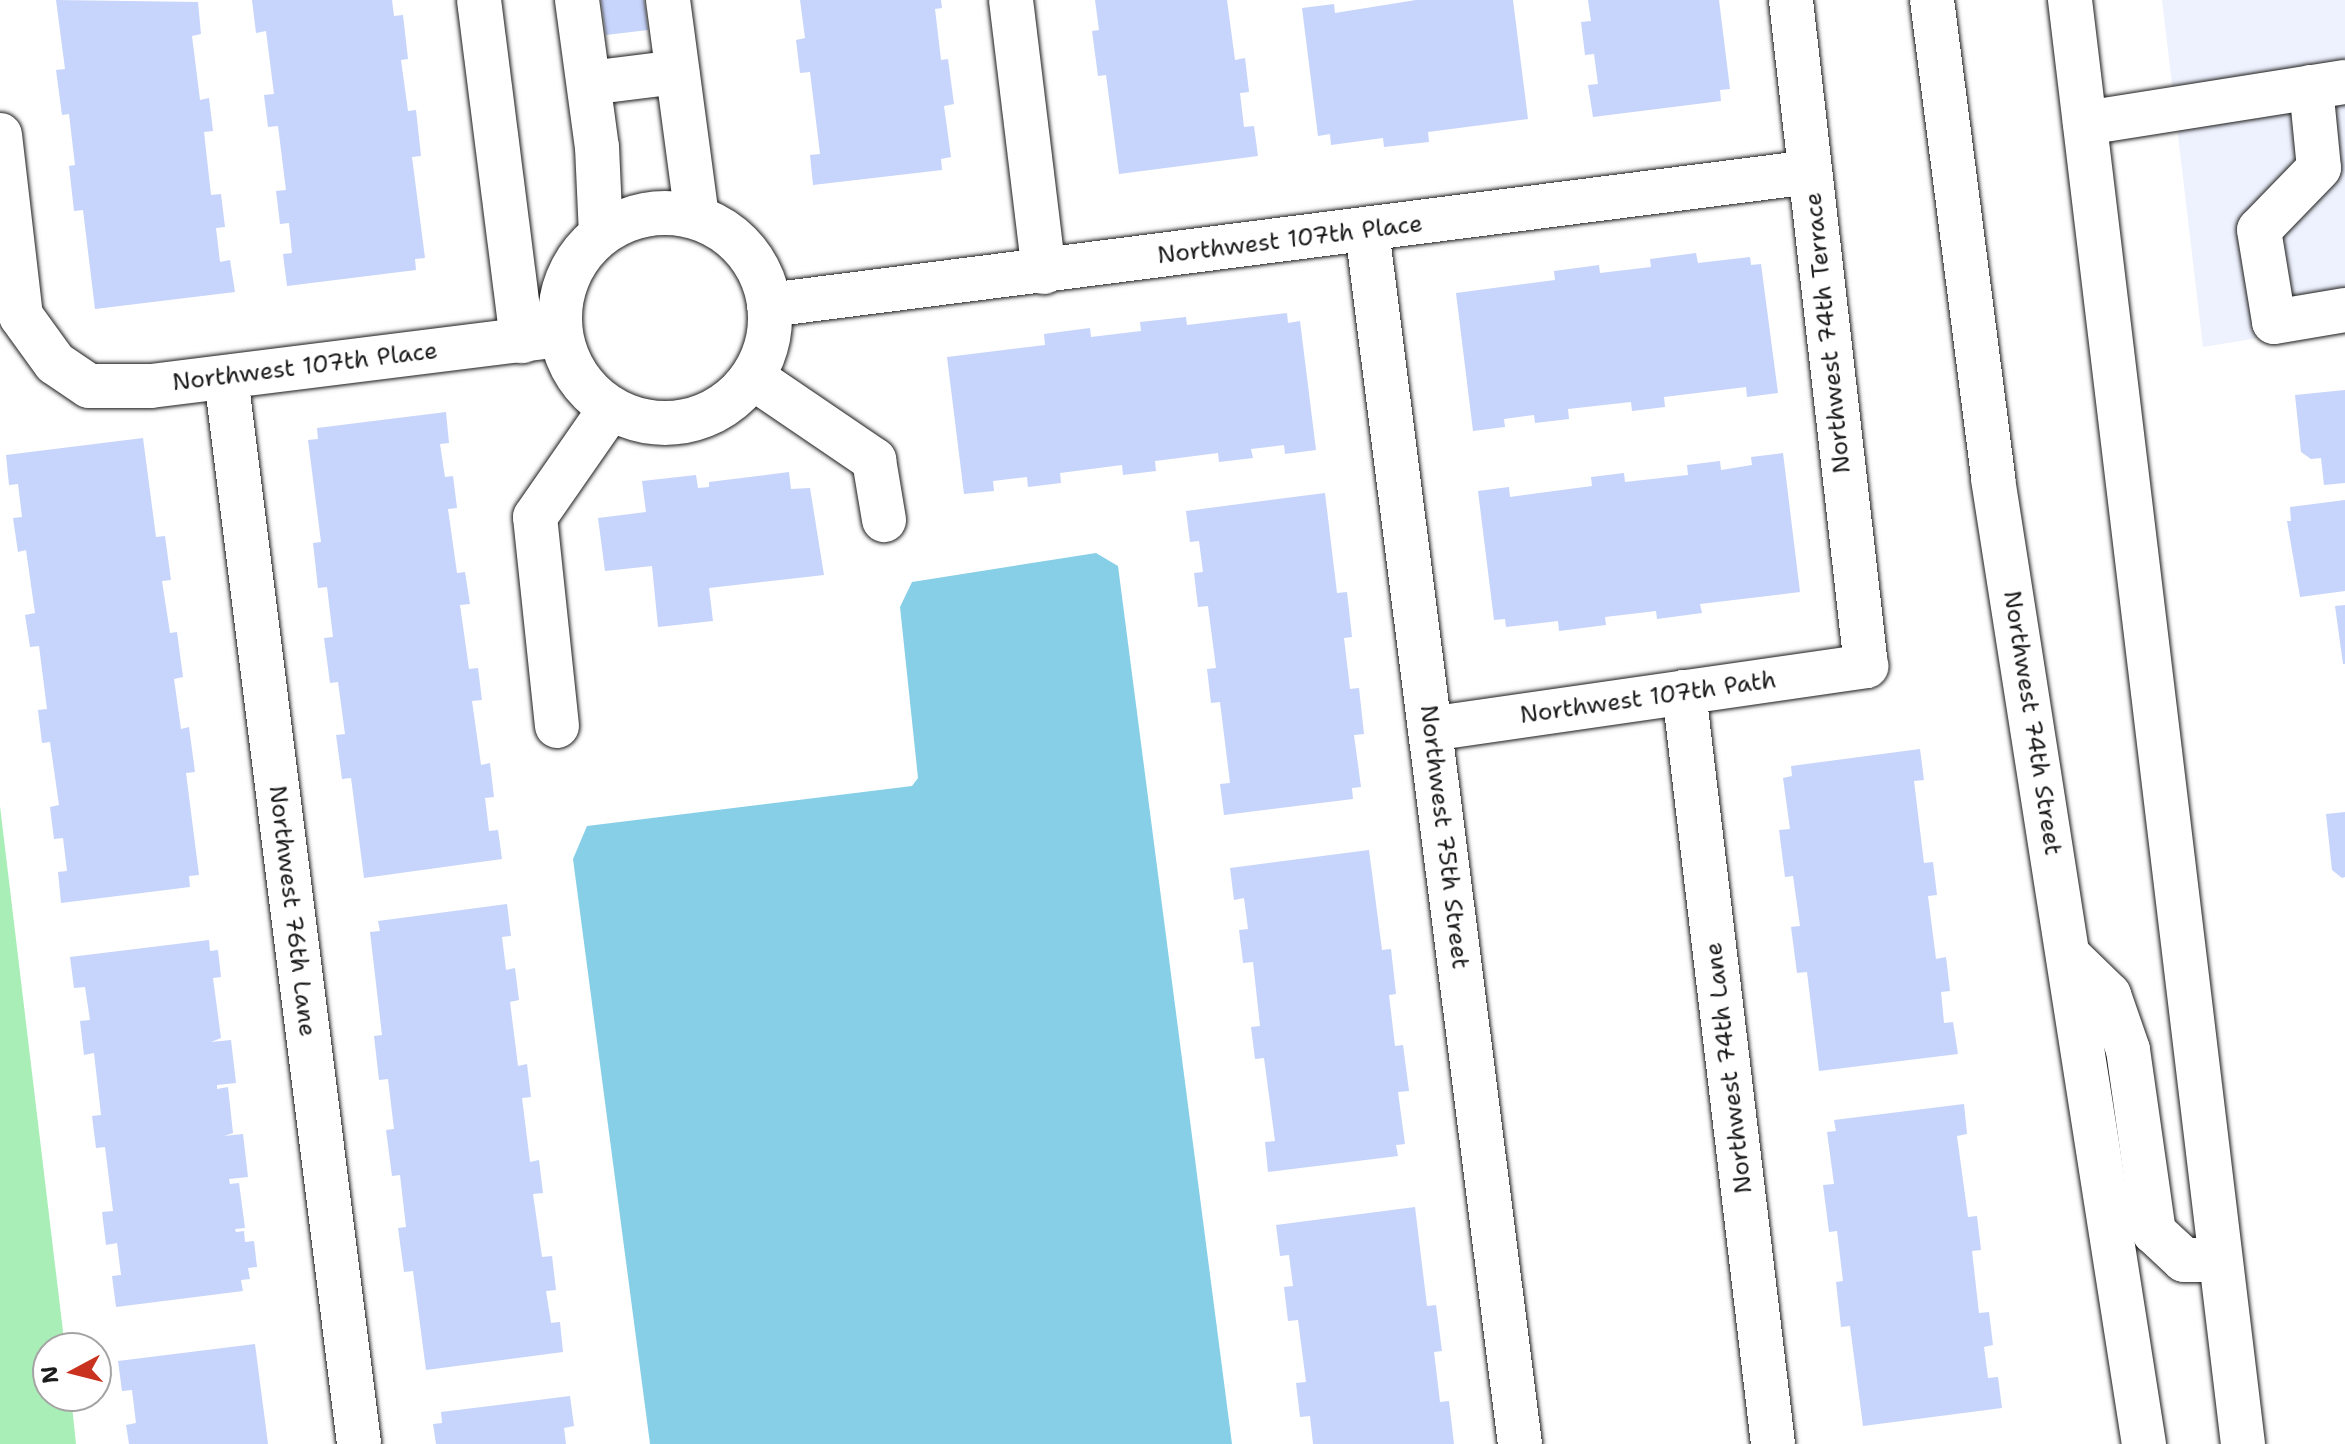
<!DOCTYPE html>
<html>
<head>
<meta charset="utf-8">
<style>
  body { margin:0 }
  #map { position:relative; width:2345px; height:1444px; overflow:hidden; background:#fff; font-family:"Shantell Sans",sans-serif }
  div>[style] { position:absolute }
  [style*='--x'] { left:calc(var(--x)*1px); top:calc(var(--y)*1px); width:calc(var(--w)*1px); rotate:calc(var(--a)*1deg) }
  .built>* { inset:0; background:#eef2fe }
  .green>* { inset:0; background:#a9edb7 }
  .water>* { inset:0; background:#86cfe7 }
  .building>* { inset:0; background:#c7d4fb }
  .roads { filter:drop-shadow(0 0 2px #1c1c1c) drop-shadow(0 0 2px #1c1c1c) }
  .minor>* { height:44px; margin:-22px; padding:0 22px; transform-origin:22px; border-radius:22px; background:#fff }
  .minor>.ring { margin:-22px; padding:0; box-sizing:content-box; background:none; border:44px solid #fff; border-radius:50% }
  .major>* { height:44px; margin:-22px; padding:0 22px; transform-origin:22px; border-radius:22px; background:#fff }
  span { translate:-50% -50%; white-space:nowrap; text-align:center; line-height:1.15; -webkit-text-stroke:7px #fff; paint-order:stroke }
  .street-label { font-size:24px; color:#1c1c1c }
  .north { position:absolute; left:32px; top:1332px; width:80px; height:80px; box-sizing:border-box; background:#fff; border:2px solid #a4a4a4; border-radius:50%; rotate:263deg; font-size:22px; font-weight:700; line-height:32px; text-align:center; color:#1c1c1c }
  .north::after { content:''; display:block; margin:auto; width:28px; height:36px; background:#c8321e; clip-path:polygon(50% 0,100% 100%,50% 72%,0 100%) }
</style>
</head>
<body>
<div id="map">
  <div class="built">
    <div style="clip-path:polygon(2162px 0,2345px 0,2345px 324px,2203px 347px)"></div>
  </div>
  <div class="green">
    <div style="clip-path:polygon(0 806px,65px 1348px,48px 1348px,48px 1396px,71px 1396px,76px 1444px,0 1444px)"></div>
  </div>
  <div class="water">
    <div style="clip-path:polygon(1096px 553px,1118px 566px,1232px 1444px,650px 1444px,573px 859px,587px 826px,912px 786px,918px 778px,900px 607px,912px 582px)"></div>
  </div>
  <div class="building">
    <div style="clip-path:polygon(56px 0,198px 2px,201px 34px,192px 36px,200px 100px,209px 98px,213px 131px,204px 132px,211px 195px,221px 194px,225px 227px,216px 228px,220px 262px,230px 260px,235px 292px,95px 309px,83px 210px,74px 211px,69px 166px,75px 165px,69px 114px,62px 115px,56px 70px,65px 69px)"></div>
    <div style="clip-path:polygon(252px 0,392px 0,394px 16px,403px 15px,408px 59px,401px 60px,408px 111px,416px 110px,421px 156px,412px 157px,425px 258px,415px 259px,416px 270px,287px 286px,283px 254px,292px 253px,289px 223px,280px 224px,276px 191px,286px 190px,278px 126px,268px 127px,264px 95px,274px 94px,266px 31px,256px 33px)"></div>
    <div style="clip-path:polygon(601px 0,644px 0,648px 30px,606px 35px)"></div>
    <div style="clip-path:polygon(800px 0,941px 0,942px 8px,935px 9px,941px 60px,948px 59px,954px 104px,944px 106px,951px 157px,941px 159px,942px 170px,813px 185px,810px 155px,820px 154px,810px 72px,800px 73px,796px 40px,805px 38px)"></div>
    <div style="clip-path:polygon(1095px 0,1227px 0,1235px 60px,1245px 58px,1249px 92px,1240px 93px,1244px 127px,1254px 126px,1258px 156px,1119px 174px,1106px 75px,1098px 76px,1092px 31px,1099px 30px)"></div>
    <div style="clip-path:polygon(1416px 0,1513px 0,1528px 119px,1428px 132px,1429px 142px,1384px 147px,1383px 138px,1331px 145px,1330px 134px,1318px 136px,1302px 8px,1334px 4px,1335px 13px)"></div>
    <div style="clip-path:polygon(1588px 0,1719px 0,1730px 89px,1720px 90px,1721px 101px,1593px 117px,1588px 85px,1598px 84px,1594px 54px,1585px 55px,1581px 22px,1591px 21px)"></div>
    <div style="clip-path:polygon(1696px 253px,1698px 263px,1750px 257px,1751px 265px,1761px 264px,1778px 393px,1747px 397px,1746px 387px,1664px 397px,1665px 407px,1632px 411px,1631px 402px,1568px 409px,1569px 419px,1535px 423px,1534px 415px,1504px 419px,1505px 427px,1473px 431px,1456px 293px,1555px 280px,1554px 271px,1599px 265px,1600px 273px,1651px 267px,1650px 259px)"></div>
    <div style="clip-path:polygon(1287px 313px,1288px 323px,1300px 321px,1316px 450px,1285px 454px,1284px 445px,1251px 449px,1253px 458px,1219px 462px,1218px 453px,1155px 461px,1156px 471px,1123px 475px,1122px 465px,1060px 473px,1061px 483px,1028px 487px,1027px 477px,993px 481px,994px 491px,964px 494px,947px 357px,1045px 345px,1044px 334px,1090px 328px,1091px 337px,1141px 331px,1140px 322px,1186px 317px,1187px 325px)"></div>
    <div style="clip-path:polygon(2345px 390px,2345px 483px,2324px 485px,2321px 458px,2311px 459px,2301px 452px,2295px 395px)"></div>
    <div style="clip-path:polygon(446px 412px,449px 443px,440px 444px,445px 477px,453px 476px,457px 508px,448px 509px,457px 573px,465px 572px,470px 604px,460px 605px,469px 669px,478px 668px,482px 700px,472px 701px,481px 765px,490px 763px,494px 797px,485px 798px,489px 831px,498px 830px,502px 859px,364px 878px,351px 778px,342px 779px,336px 735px,345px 734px,338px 682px,330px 683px,324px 638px,333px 637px,327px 587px,318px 588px,313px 543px,321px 542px,308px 440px,318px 439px,317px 428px)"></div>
    <div style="clip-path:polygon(143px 438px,156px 537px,165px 536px,171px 580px,162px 581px,170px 633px,177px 632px,183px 677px,174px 679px,181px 729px,189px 727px,195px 772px,186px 773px,199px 875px,189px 876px,190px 887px,61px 903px,58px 872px,67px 871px,63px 838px,54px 839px,50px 807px,59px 805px,50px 742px,42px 743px,38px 710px,47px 709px,39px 646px,30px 647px,25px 615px,35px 613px,26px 550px,18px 552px,13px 518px,22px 517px,18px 484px,9px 485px,6px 455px)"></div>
    <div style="clip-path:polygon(1783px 453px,1800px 592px,1700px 604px,1702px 613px,1657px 619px,1656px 611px,1605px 617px,1606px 625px,1559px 631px,1558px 621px,1506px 627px,1505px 619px,1494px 620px,1478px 491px,1509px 487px,1510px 497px,1592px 486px,1591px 477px,1624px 473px,1625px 482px,1688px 475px,1687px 465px,1720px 461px,1721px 470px,1752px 465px,1751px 457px)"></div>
    <div style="clip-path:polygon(789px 472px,791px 489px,810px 488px,824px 575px,709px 588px,713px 621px,658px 627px,652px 566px,605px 571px,598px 518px,646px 512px,642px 481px,696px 475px,698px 488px,709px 487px,709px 482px)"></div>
    <div style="clip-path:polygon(1325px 493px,1337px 593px,1347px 592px,1352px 637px,1344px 638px,1350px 689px,1359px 688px,1364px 734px,1354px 735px,1361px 787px,1352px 788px,1353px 799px,1224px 815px,1220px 784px,1230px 783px,1220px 702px,1211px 703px,1207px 669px,1216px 668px,1208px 606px,1198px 607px,1194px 573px,1203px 572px,1199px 541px,1190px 542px,1186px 511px)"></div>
    <div style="clip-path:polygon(2345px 500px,2345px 591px,2300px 597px,2287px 521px,2291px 521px,2290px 507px)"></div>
    <div style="clip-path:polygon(2345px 605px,2345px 664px,2343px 664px,2335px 606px)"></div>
    <div style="clip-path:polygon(1920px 749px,1924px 780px,1914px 781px,1924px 863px,1933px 862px,1937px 895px,1928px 896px,1936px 959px,1946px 957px,1950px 991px,1941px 992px,1944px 1023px,1953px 1022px,1958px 1054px,1819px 1071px,1807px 972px,1797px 973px,1791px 927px,1800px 926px,1793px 876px,1785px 877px,1779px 830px,1790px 829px,1783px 778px,1792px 776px,1791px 766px)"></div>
    <div style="clip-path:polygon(2345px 812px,2345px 877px,2342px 878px,2332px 870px,2326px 814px)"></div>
    <div style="clip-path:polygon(1369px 850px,1382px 950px,1391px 949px,1396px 994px,1389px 995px,1395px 1046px,1403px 1045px,1409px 1091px,1398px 1092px,1405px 1144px,1396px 1145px,1398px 1156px,1268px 1172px,1265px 1142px,1275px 1141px,1264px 1058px,1255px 1059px,1251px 1027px,1260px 1026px,1253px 962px,1243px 963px,1239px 930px,1248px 929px,1244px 898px,1234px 900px,1230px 868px)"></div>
    <div style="clip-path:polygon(507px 904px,511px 936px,502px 937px,506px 970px,515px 968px,519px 1000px,510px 1002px,518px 1066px,527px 1064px,531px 1097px,522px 1098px,530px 1162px,539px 1160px,543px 1193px,533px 1194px,542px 1257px,552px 1256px,556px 1290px,546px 1291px,551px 1323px,560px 1322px,563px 1352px,426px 1370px,413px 1271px,404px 1272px,398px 1228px,406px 1227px,400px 1175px,392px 1176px,386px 1130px,394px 1129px,388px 1079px,379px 1080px,374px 1036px,382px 1035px,370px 932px,380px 931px,378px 921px)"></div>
    <div style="clip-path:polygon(209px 940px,210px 951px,218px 950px,221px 977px,213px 978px,221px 1038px,211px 1042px,231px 1040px,236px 1083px,217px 1085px,217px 1089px,228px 1087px,233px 1133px,224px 1136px,243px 1134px,248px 1177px,229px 1179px,230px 1184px,239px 1183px,245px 1228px,235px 1229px,236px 1232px,244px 1231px,245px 1242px,254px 1241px,257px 1267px,248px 1268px,250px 1279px,241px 1280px,243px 1291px,116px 1307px,112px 1276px,121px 1275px,117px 1243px,106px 1245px,102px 1212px,113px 1211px,105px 1147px,96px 1148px,92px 1116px,101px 1115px,94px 1053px,84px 1055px,80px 1021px,90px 1020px,85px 987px,74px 988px,70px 957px)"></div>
    <div style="clip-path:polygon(1964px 1104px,1967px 1134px,1957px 1136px,1968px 1217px,1977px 1216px,1981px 1250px,1972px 1251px,1979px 1313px,1989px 1312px,1993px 1345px,1984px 1347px,1988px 1378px,1998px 1377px,2002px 1408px,1863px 1426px,1850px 1326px,1841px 1327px,1836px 1282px,1843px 1281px,1837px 1231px,1829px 1232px,1823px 1185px,1834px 1184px,1827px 1132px,1836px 1131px,1834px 1120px)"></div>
    <div style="clip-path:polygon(1415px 1207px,1427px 1306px,1436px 1305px,1442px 1351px,1434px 1352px,1440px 1402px,1449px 1401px,1454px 1444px,1313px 1444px,1310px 1416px,1300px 1417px,1296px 1383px,1306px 1382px,1298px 1320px,1288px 1321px,1284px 1287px,1293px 1286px,1289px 1255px,1280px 1256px,1276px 1225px)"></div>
    <div style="clip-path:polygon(255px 1344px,268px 1444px,129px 1444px,126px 1425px,136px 1423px,132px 1390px,122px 1391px,118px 1361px)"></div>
    <div style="clip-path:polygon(570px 1396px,574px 1426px,564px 1428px,566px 1444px,436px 1444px,433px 1424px,442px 1423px,441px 1412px)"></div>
  </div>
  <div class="roads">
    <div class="minor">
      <div style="--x:479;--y:0;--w:344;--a:82.8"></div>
      <div style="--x:577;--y:0;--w:148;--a:82.3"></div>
      <div style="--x:597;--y:147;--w:87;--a:87.4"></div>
      <div style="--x:668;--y:0;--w:219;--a:82.4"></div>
      <div style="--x:1011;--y:0;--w:274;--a:83.1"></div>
      <div style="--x:589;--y:83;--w:89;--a:-7.1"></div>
      <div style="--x:2311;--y:87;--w:81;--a:84.4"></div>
      <div style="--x:2319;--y:168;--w:86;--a:134.1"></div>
      <div style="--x:2259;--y:230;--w:93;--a:80.7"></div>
      <div style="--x:2274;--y:322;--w:72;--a:-9.6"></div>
      <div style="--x:2085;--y:123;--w:263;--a:-9"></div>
      <div style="--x:0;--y:135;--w:182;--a:83.4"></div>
      <div style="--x:21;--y:316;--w:58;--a:54.1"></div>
      <div style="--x:55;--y:363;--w:41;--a:34.1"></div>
      <div style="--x:89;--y:386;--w:62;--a:0"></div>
      <div style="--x:151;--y:386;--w:413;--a:-7.1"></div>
      <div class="ring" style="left:560px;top:213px;width:166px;height:166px"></div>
      <div style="--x:1367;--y:230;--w:1224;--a:82.82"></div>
      <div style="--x:769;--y:305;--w:1049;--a:-7.28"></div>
      <div style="--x:226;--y:377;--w:1075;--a:82.89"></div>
      <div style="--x:752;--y:377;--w:148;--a:34.2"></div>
      <div style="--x:874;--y:460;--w:61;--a:80.5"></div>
      <div style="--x:1684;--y:692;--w:757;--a:83.25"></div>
      <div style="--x:557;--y:726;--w:210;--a:-96"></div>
      <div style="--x:535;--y:517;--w:131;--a:-55.2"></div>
      <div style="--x:1430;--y:729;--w:441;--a:-8.2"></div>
      <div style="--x:1866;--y:666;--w:670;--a:-96.43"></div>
    </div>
    <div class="major">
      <div style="--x:1932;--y:0;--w:483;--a:82.7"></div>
      <div style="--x:1993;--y:479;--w:977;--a:81.11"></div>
      <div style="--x:2070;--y:0;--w:1454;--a:83.17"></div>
      <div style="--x:2069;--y:956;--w:56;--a:44.3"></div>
      <div style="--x:2109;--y:995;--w:58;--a:70.9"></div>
      <div style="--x:2128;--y:1050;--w:184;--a:81.9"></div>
      <div style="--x:2154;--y:1232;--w:41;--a:43"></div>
      <div style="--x:2184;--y:1260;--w:35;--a:0"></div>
    </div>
  </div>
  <div class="street-label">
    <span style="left:1290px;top:240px;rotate:-7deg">Northwest 107th Place</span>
    <span style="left:1828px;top:333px;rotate:-96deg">Northwest 74th Terrace</span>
    <span style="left:305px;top:367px;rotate:-7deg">Northwest 107th Place</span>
    <span style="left:1648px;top:698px;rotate:-8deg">Northwest 107th Path</span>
    <span style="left:2032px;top:723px;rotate:81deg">Northwest 74th Street</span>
    <span style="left:1444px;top:837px;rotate:83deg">Northwest 75th Street</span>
    <span style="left:292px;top:911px;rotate:83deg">Northwest 76th Lane</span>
    <span style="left:1729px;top:1068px;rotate:-97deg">Northwest 74th Lane</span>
  </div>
  <div class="north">N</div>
</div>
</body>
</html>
